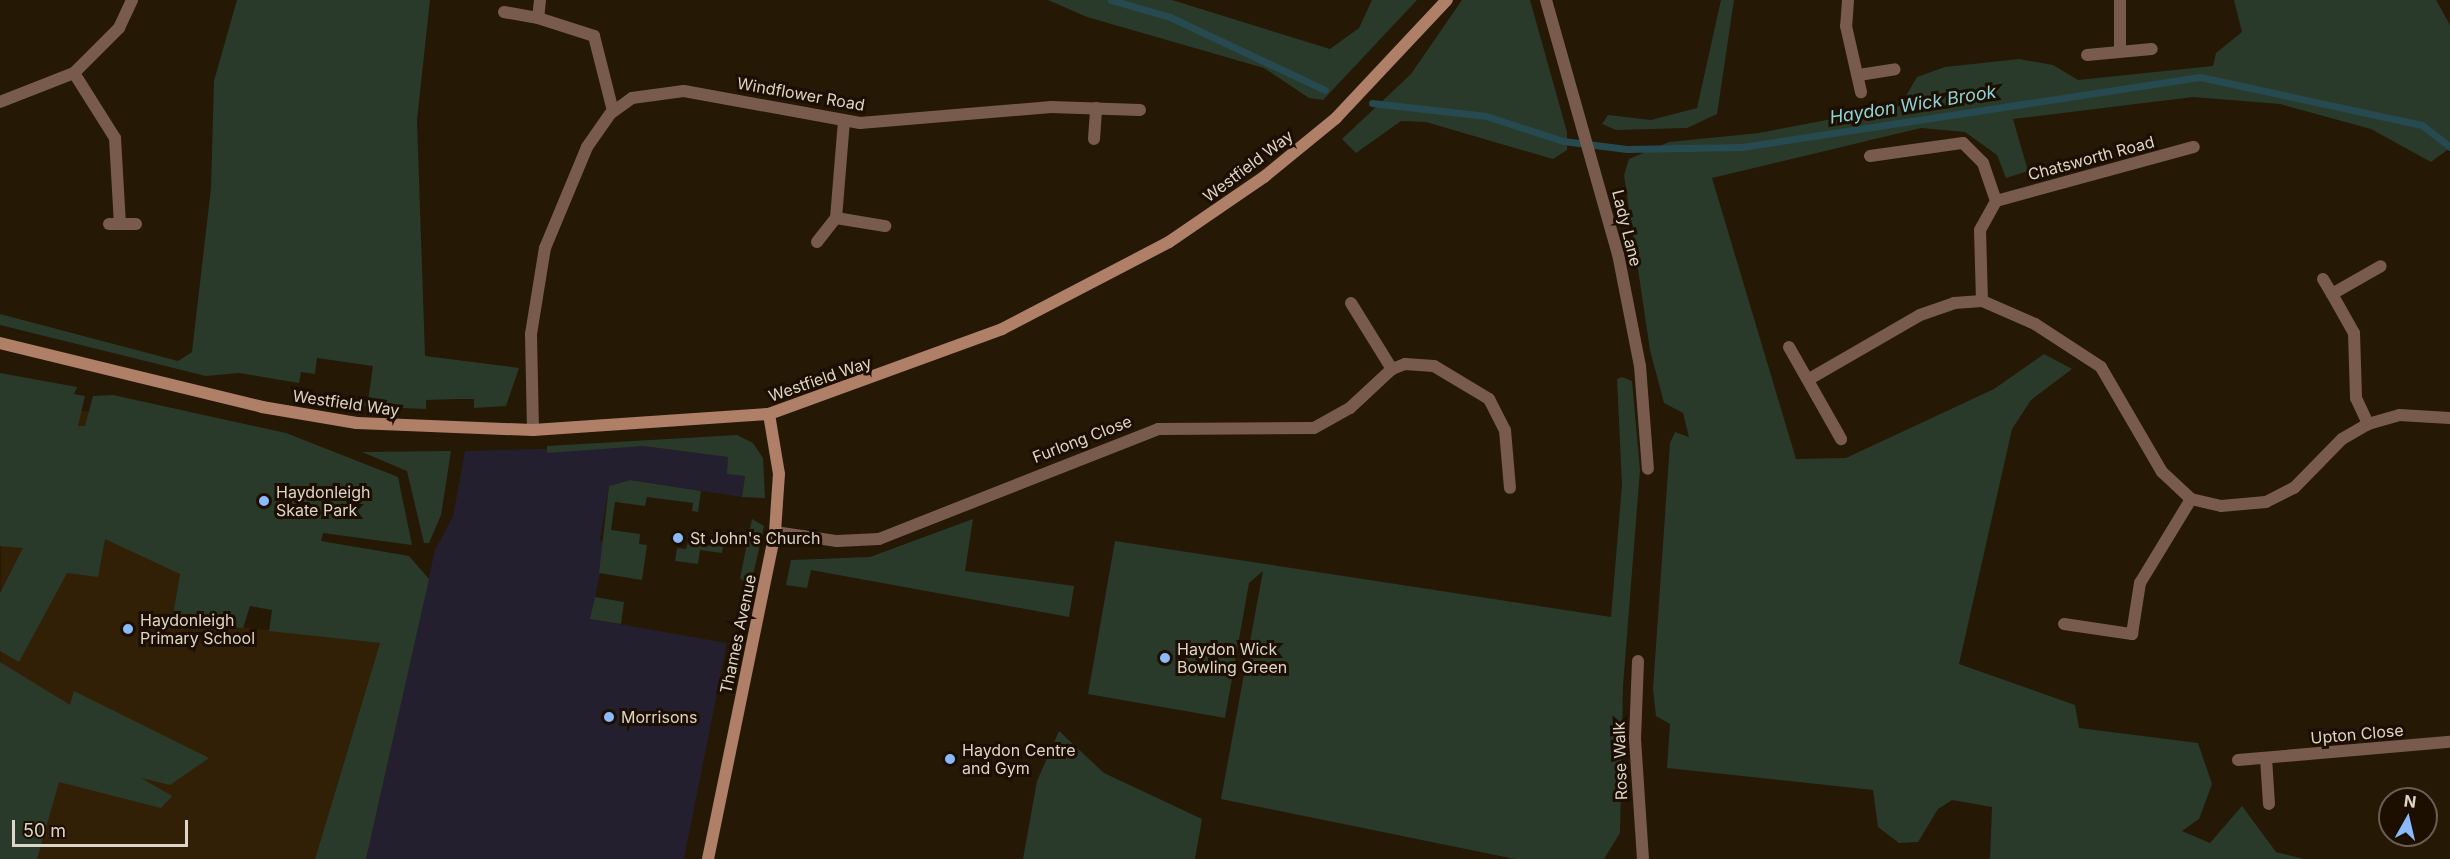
<!DOCTYPE html>
<html>
<head>
<meta charset="utf-8">
<style>
  body { margin:0 }
  #map { position:relative; width:2450px; height:859px; overflow:hidden; background:#251805; font-family:Inter,sans-serif }
  div>[style] { position:absolute }
  [style*='--x'] { left:calc(var(--x)*1px); top:calc(var(--y)*1px); width:calc(var(--w)*1px); rotate:calc(var(--a)*1deg) }
  .commercial>* { inset:0; background:#231f2f }
  .built>* { inset:0; background:#322006 }
  .green>* { inset:0; background:#293a2b }
  .stream>* { height:7px; margin:-3.5px; padding:0 3.5px; transform-origin:3.5px; border-radius:3.5px; background:#274a50 }
  .street>* { height:12px; margin:-6px; padding:0 6px; transform-origin:6px; border-radius:6px; background:#795b4d }
  .secondary>* { height:12px; margin:-6px; padding:0 6px; transform-origin:6px; border-radius:6px; background:#af7f68 }
  .dots>* { width:16px; height:16px; translate:-50% -50%; box-sizing:border-box; border:3px solid #1c0f00; border-radius:50% }
  span { translate:-50% -50%; white-space:nowrap; text-align:center; line-height:1.15; -webkit-text-stroke:6px #1c0f00; paint-order:stroke }
  .street-label { font-size:16px; color:#ded5c9 }
  .poi-label { font-size:16px; color:#ded5c9 }
  .left { translate:0 -50%; text-align:left }
  .water-label { font-size:18px; color:#8cd2dd; font-style:italic }
  .north { position:absolute; left:2378px; top:787px; width:60px; height:60px; box-sizing:border-box; background:#1c0f00; border:2px solid #6a5e50; border-radius:50%; rotate:8deg; font-size:16px; font-weight:700; line-height:24px; text-align:center; color:#ded5c9 }
  .north::after { content:''; display:block; margin:auto; width:21px; height:27px; background:#8abafc; clip-path:polygon(50% 0,100% 100%,50% 72%,0 100%) }
  .scale { position:absolute; left:12px; top:820px; width:176px; height:27px; box-sizing:border-box; border:3px solid #ded5c9; border-top:0; padding-left:8px; font-size:18px; line-height:21px; white-space:nowrap; color:#ded5c9; -webkit-text-stroke:4px #1c0f00; paint-order:stroke }
</style>
</head>
<body>
<div id="map">
  <div class="commercial">
    <div style="clip-path:polygon(643px 446px,729px 457px,745px 476px,742px 497px,630px 480px,609px 486px,600px 540px,606px 542px,591px 619px,727px 643px,684px 859px,366px 859px,435px 550px,453px 516px,465px 451px)"></div>
  </div>
  <div class="built">
    <div style="clip-path:polygon(1px 397px,205px 432px,172px 619px,380px 643px,315px 859px,0 859px)"></div>
  </div>
  <div class="green">
    <div style="clip-path:polygon(237px 0,430px 0,417px 120px,425px 356px,519px 368px,506px 406px,474px 408px,474px 399px,457px 399px,426px 400px,426px 409px,350px 406px,312px 393px,368px 401px,373px 366px,317px 358px,315px 374px,301px 372px,299px 383px,239px 373px,206px 376px,0 325px,0 314px,178px 361px,192px 352px,211px 188px,214px 81px)"></div>
    <div style="clip-path:polygon(1048px 0,1172px 0,1330px 49px,1359px 28px,1372px 0,1417px 0,1323px 100px,1309px 98px,1264px 68px,1087px 17px)"></div>
    <div style="clip-path:polygon(1462px 0,1530px 0,1567px 132px,1567px 150px,1553px 159px,1426px 122px,1401px 121px,1356px 153px,1342px 139px,1411px 74px)"></div>
    <div style="clip-path:polygon(1721px 0,1734px 0,1717px 114px,1687px 128px,1616px 130px,1602px 124px,1608px 115px,1651px 120px,1697px 108px)"></div>
    <div style="clip-path:polygon(2234px 0,2436px 0,2450px 25px,2450px 148px,2431px 162px,2371px 129px,2280px 104px,2193px 97px,2013px 119px,2028px 171px,2006px 178px,1997px 155px,1965px 132px,1921px 128px,1712px 178px,1796px 459px,1846px 458px,1994px 389px,2044px 354px,2072px 369px,2031px 400px,2012px 429px,1959px 664px,2075px 705px,2079px 728px,2198px 743px,2212px 784px,2199px 819px,2182px 831px,2210px 843px,2242px 806px,2276px 852px,2304px 859px,1990px 859px,1992px 807px,1952px 800px,1938px 809px,1918px 842px,1899px 843px,1878px 827px,1873px 790px,1667px 768px,1670px 724px,1656px 716px,1653px 689px,1670px 443px,1675px 432px,1689px 437px,1683px 413px,1664px 403px,1650px 350px,1624px 175px,1629px 159px,1669px 142px,1759px 133px,1900px 106px,1917px 77px,1945px 67px,2019px 59px,2053px 65px,2078px 80px,2213px 66px,2216px 53px,2242px 32px)"></div>
    <div style="clip-path:polygon(0 373px,77px 387px,74px 394px,85px 396px,78px 426px,85px 426px,93px 396px,113px 395px,286px 433px,398px 477px,412px 545px,323px 533px,321px 541px,409px 556px,429px 579px,366px 859px,315px 859px,380px 643px,269px 631px,272px 610px,250px 606px,243px 628px,172px 620px,180px 574px,105px 539px,98px 577px,67px 573px,19px 662px,0 651px,0 593px,23px 548px,0 546px)"></div>
    <div style="clip-path:polygon(1622px 377px,1632px 381px,1640px 470px,1623px 686px,1620px 833px,1604px 859px,1515px 859px,1221px 799px,1263px 571px,1249px 583px,1225px 718px,1088px 694px,1115px 541px,1611px 617px,1622px 485px,1617px 379px)"></div>
    <div style="clip-path:polygon(737px 435px,753px 443px,763px 458px,765px 498px,742px 497px,745px 476px,727px 474px,728px 457px,643px 446px,547px 453px,547px 446px)"></div>
    <div style="clip-path:polygon(451px 451px,441px 515px,429px 543px,424px 543px,407px 471px,362px 452px)"></div>
    <div style="clip-path:polygon(630px 480px,701px 491px,698px 512px,692px 511px,693px 503px,647px 497px,645px 506px,615px 502px,611px 530px,640px 534px,639px 544px,647px 545px,642px 580px,599px 573px,609px 486px)"></div>
    <div style="clip-path:polygon(752px 519px,764px 526px,752px 580px,745px 583px,740px 578px)"></div>
    <div style="clip-path:polygon(973px 519px,965px 571px,1074px 586px,1069px 617px,811px 570px,807px 588px,786px 585px,791px 560px,870px 557px)"></div>
    <div style="clip-path:polygon(688px 542px,723px 547px,722px 553px,700px 550px,698px 564px,675px 561px,677px 548px,686px 549px)"></div>
    <div style="clip-path:polygon(595px 597px,624px 602px,621px 624px,590px 619px)"></div>
    <div style="clip-path:polygon(0 662px,70px 705px,74px 691px,209px 758px,170px 785px,141px 778px,172px 796px,161px 808px,59px 782px,37px 859px,0 859px)"></div>
    <div style="clip-path:polygon(1059px 731px,1104px 773px,1202px 819px,1195px 859px,1023px 859px,1037px 781px)"></div>
  </div>
  <div class="stream">
    <div style="--x:1111;--y:0;--w:61;--a:16.1"></div>
    <div style="--x:1170;--y:17;--w:171;--a:25.2"></div>
    <div style="--x:1372;--y:103;--w:115;--a:6.5"></div>
    <div style="--x:1486;--y:116;--w:81;--a:18"></div>
    <div style="--x:1563;--y:141;--w:64;--a:7.1"></div>
    <div style="--x:1627;--y:149;--w:115;--a:-1"></div>
    <div style="--x:1742;--y:147;--w:463;--a:-8.7"></div>
    <div style="--x:2200;--y:77;--w:227;--a:12.2"></div>
    <div style="--x:2422;--y:125;--w:36;--a:38"></div>
  </div>
  <div class="street">
    <div style="--x:540;--y:0;--w:18;--a:96"></div>
    <div style="--x:538;--y:18;--w:59;--a:17.8"></div>
    <div style="--x:594;--y:36;--w:77;--a:75.8"></div>
    <div style="--x:1546;--y:0;--w:264;--a:74.2"></div>
    <div style="--x:1618;--y:254;--w:114;--a:78.9"></div>
    <div style="--x:1640;--y:366;--w:103;--a:85.6"></div>
    <div style="--x:1848;--y:0;--w:26;--a:94"></div>
    <div style="--x:1846;--y:26;--w:68;--a:77.2"></div>
    <div style="--x:504;--y:12;--w:35;--a:10"></div>
    <div style="--x:2120;--y:48;--w:48;--a:-90"></div>
    <div style="--x:2087;--y:55;--w:65;--a:-5.3"></div>
    <div style="--x:74;--y:73;--w:77;--a:57.8"></div>
    <div style="--x:115;--y:138;--w:86;--a:86.7"></div>
    <div style="--x:1859;--y:75;--w:36;--a:-9"></div>
    <div style="--x:0;--y:102;--w:79;--a:-21.4"></div>
    <div style="--x:74;--y:73;--w:64;--a:-45"></div>
    <div style="--x:119;--y:28;--w:31;--a:-65"></div>
    <div style="--x:1094;--y:139;--w:31;--a:-86"></div>
    <div style="--x:1870;--y:156;--w:94;--a:-8"></div>
    <div style="--x:1963;--y:143;--w:28;--a:45"></div>
    <div style="--x:1983;--y:163;--w:40;--a:71.1"></div>
    <div style="--x:836;--y:218;--w:50;--a:9.3"></div>
    <div style="--x:109;--y:224;--w:27;--a:0"></div>
    <div style="--x:817;--y:242;--w:31;--a:-52"></div>
    <div style="--x:836;--y:218;--w:98;--a:-85.3"></div>
    <div style="--x:2323;--y:279;--w:17;--a:59"></div>
    <div style="--x:2332;--y:294;--w:56;--a:-29.7"></div>
    <div style="--x:2332;--y:294;--w:45;--a:60.6"></div>
    <div style="--x:2354;--y:333;--w:65;--a:88.2"></div>
    <div style="--x:2356;--y:398;--w:29;--a:65"></div>
    <div style="--x:1351;--y:303;--w:78;--a:58.2"></div>
    <div style="--x:1789;--y:347;--w:106;--a:60.5"></div>
    <div style="--x:1811;--y:378;--w:126;--a:-30"></div>
    <div style="--x:1920;--y:315;--w:36;--a:-19"></div>
    <div style="--x:1954;--y:303;--w:28;--a:-4"></div>
    <div style="--x:533;--y:430;--w:96;--a:-91.2"></div>
    <div style="--x:531;--y:334;--w:87;--a:-80.8"></div>
    <div style="--x:545;--y:248;--w:109;--a:-67.4"></div>
    <div style="--x:587;--y:147;--w:40;--a:-55.1"></div>
    <div style="--x:610;--y:114;--w:27;--a:-36"></div>
    <div style="--x:632;--y:98;--w:52;--a:-7.7"></div>
    <div style="--x:684;--y:91;--w:179;--a:10.3"></div>
    <div style="--x:860;--y:123;--w:192;--a:-4.8"></div>
    <div style="--x:1051;--y:107;--w:89;--a:1.9"></div>
    <div style="--x:2191;--y:499;--w:40;--a:-137"></div>
    <div style="--x:2162;--y:472;--w:121;--a:-120.2"></div>
    <div style="--x:2101;--y:367;--w:79;--a:-146.9"></div>
    <div style="--x:2035;--y:324;--w:58;--a:-156.5"></div>
    <div style="--x:1982;--y:301;--w:71;--a:-91.6"></div>
    <div style="--x:1980;--y:230;--w:33;--a:-61"></div>
    <div style="--x:1996;--y:201;--w:205;--a:-15.3"></div>
    <div style="--x:775;--y:532;--w:63;--a:8.3"></div>
    <div style="--x:837;--y:541;--w:42;--a:-2.7"></div>
    <div style="--x:879;--y:539;--w:300;--a:-21.5"></div>
    <div style="--x:1158;--y:429;--w:156;--a:-0.4"></div>
    <div style="--x:1314;--y:428;--w:41;--a:-29.1"></div>
    <div style="--x:1350;--y:408;--w:57;--a:-42.9"></div>
    <div style="--x:1392;--y:369;--w:14;--a:-21"></div>
    <div style="--x:1405;--y:364;--w:29;--a:4"></div>
    <div style="--x:1434;--y:366;--w:64;--a:31"></div>
    <div style="--x:1489;--y:399;--w:35;--a:63"></div>
    <div style="--x:1505;--y:430;--w:58;--a:85.1"></div>
    <div style="--x:2064;--y:624;--w:69;--a:8.4"></div>
    <div style="--x:2132;--y:634;--w:52;--a:-81.1"></div>
    <div style="--x:2140;--y:583;--w:98;--a:-58.7"></div>
    <div style="--x:2191;--y:499;--w:31;--a:13"></div>
    <div style="--x:2221;--y:506;--w:45;--a:-5.1"></div>
    <div style="--x:2266;--y:502;--w:31;--a:-27"></div>
    <div style="--x:2294;--y:488;--w:69;--a:-45.6"></div>
    <div style="--x:2342;--y:439;--w:30;--a:-30"></div>
    <div style="--x:2368;--y:424;--w:32;--a:-16"></div>
    <div style="--x:2399;--y:415;--w:51;--a:3.4"></div>
    <div style="--x:1638;--y:661;--w:78;--a:92.2"></div>
    <div style="--x:1635;--y:739;--w:120;--a:86.2"></div>
    <div style="--x:2266;--y:758;--w:46;--a:86.3"></div>
    <div style="--x:2238;--y:760;--w:213;--a:-4.9"></div>
  </div>
  <div class="secondary">
    <div style="--x:0;--y:343;--w:270;--a:13.7"></div>
    <div style="--x:262;--y:407;--w:96;--a:9.6"></div>
    <div style="--x:357;--y:423;--w:176;--a:2.3"></div>
    <div style="--x:533;--y:430;--w:237;--a:-3.9"></div>
    <div style="--x:769;--y:414;--w:248;--a:-20"></div>
    <div style="--x:1002;--y:329;--w:188;--a:-27.5"></div>
    <div style="--x:1169;--y:242;--w:115;--a:-34.4"></div>
    <div style="--x:1264;--y:177;--w:93;--a:-39.3"></div>
    <div style="--x:1336;--y:118;--w:162;--a:-46.8"></div>
    <div style="--x:708;--y:859;--w:334;--a:-78.4"></div>
    <div style="--x:775;--y:532;--w:58;--a:-86.1"></div>
    <div style="--x:779;--y:474;--w:61;--a:-99.5"></div>
  </div>
  <div class="dots">
    <div style="left:264px;top:501px;background:#8abafc"></div>
    <div style="left:678px;top:538px;background:#8abafc"></div>
    <div style="left:128px;top:629px;background:#8abafc"></div>
    <div style="left:1165px;top:658px;background:#8abafc"></div>
    <div style="left:609px;top:717px;background:#8abafc"></div>
    <div style="left:950px;top:759px;background:#8abafc"></div>
  </div>
  <div class="street-label">
    <span style="left:801px;top:94px;rotate:10deg">Windflower Road</span>
    <span style="left:2091px;top:158px;rotate:-15deg">Chatsworth Road</span>
    <span style="left:1248px;top:166px;rotate:-37deg">Westfield Way</span>
    <span style="left:1627px;top:228px;rotate:76deg">Lady Lane</span>
    <span style="left:820px;top:379px;rotate:-19deg">Westfield Way</span>
    <span style="left:346px;top:403px;rotate:8deg">Westfield Way</span>
    <span style="left:1082px;top:439px;rotate:-21deg">Furlong Close</span>
    <span style="left:738px;top:634px;rotate:-78deg">Thames Avenue</span>
    <span style="left:2357px;top:734px;rotate:-5deg">Upton Close</span>
    <span style="left:1620px;top:761px;rotate:-92deg">Rose Walk</span>
  </div>
  <div class="poi-label">
    <span class="left" style="left:276px;top:501px">Haydonleigh<br>Skate Park</span>
    <span class="left" style="left:690px;top:538px">St John's Church</span>
    <span class="left" style="left:140px;top:629px">Haydonleigh<br>Primary School</span>
    <span class="left" style="left:1177px;top:658px">Haydon Wick<br>Bowling Green</span>
    <span class="left" style="left:621px;top:717px">Morrisons</span>
    <span class="left" style="left:962px;top:759px">Haydon Centre<br>and Gym</span>
  </div>
  <div class="water-label">
    <span style="left:1913px;top:105px;rotate:-9deg">Haydon Wick Brook</span>
  </div>
  <div class="north">N</div>
  <div class="scale">50 m</div>
</div>
</body>
</html>
